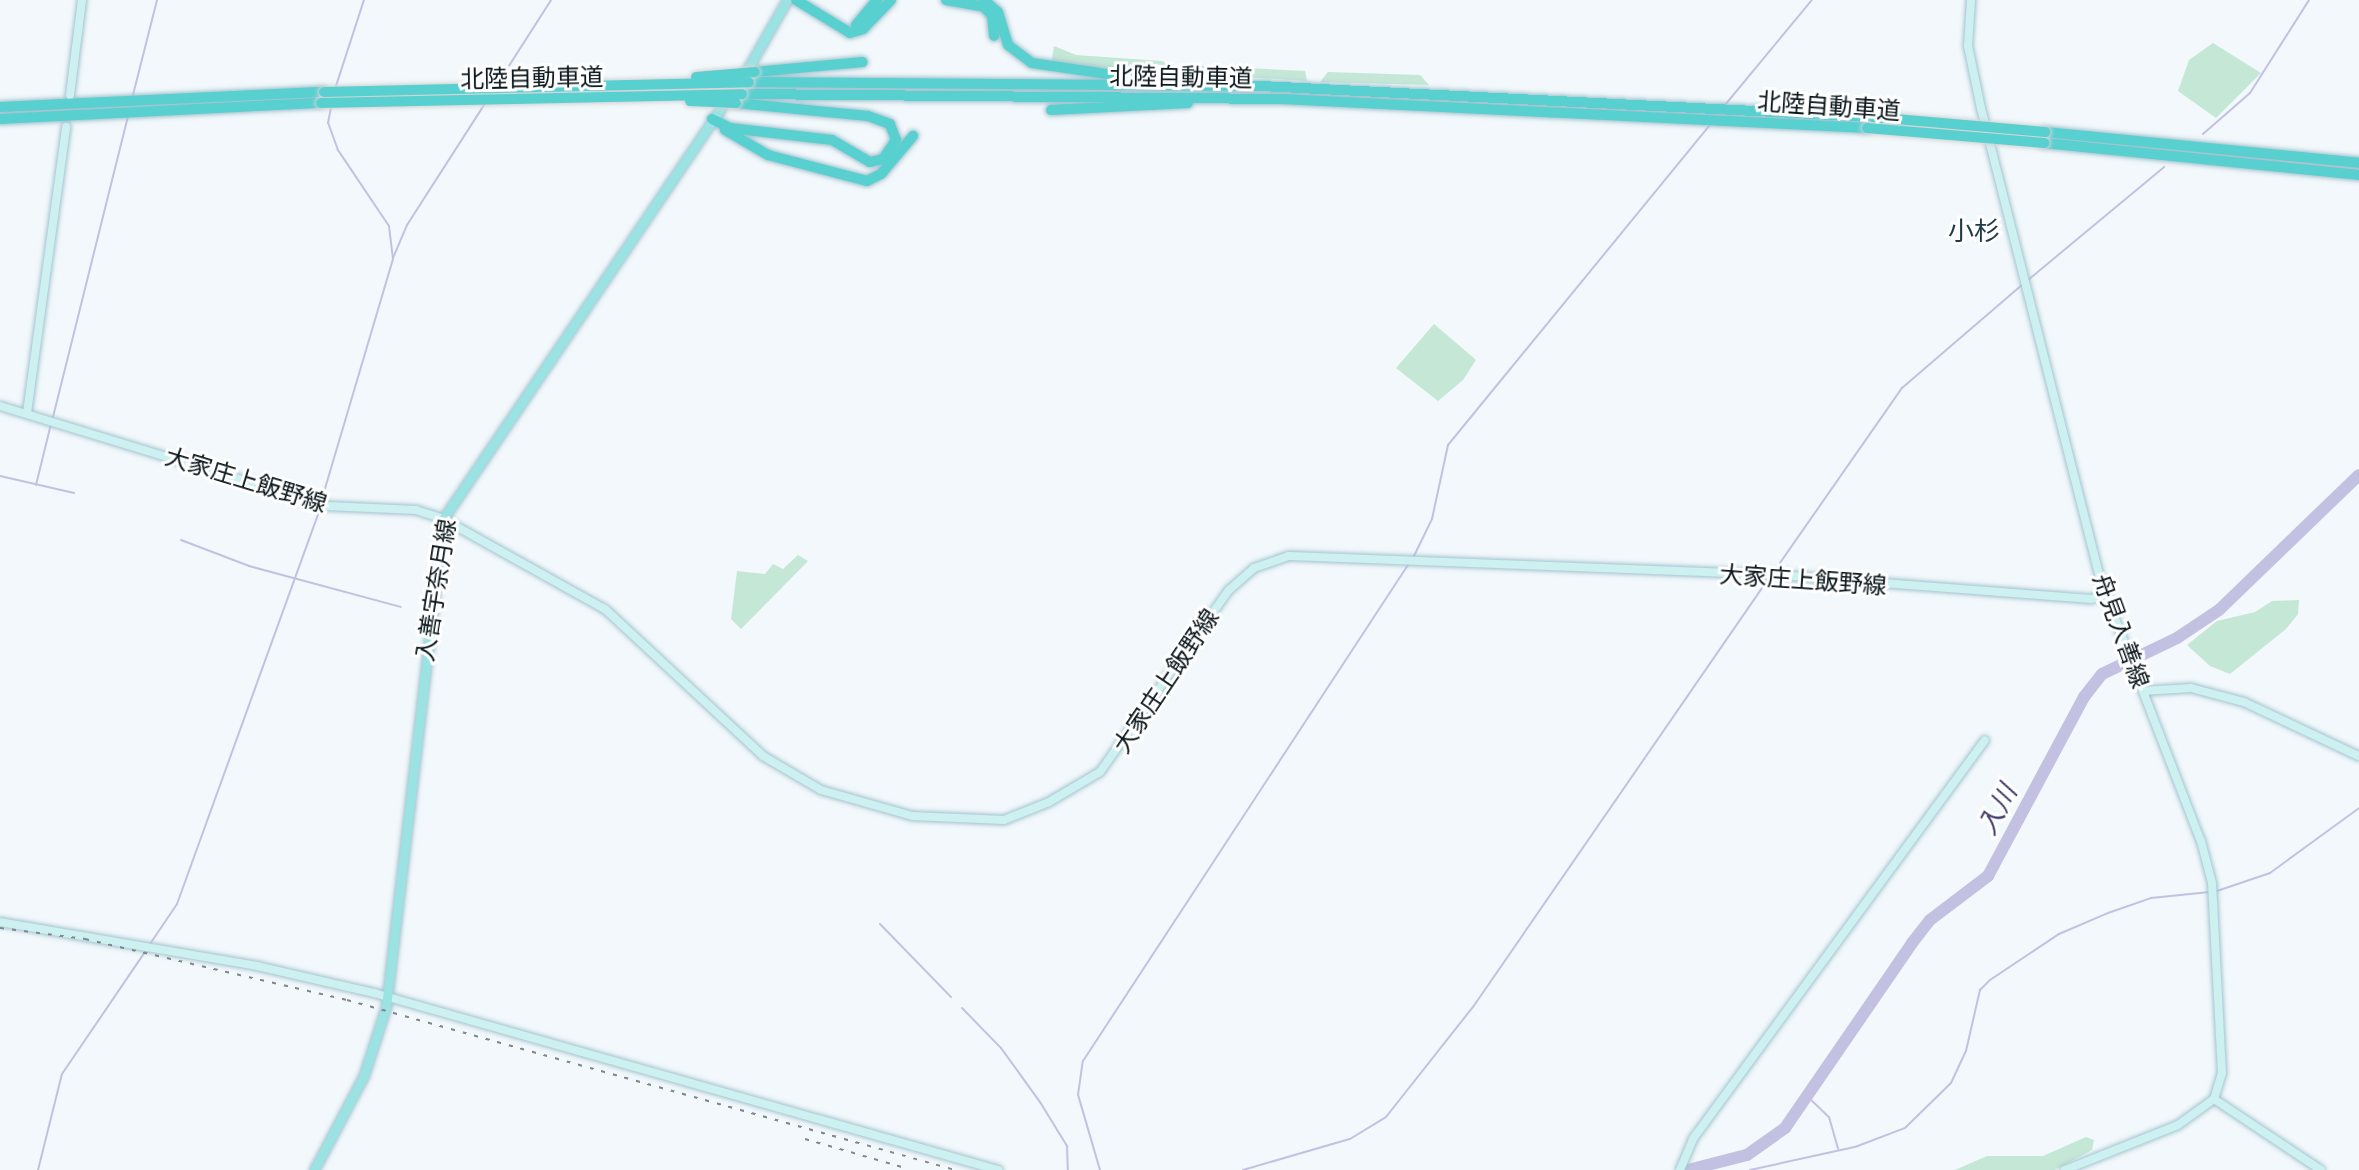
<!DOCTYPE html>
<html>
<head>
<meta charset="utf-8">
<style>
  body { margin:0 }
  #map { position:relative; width:2359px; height:1170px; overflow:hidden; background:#f2f8fb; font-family:Arial,"Noto Sans JP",sans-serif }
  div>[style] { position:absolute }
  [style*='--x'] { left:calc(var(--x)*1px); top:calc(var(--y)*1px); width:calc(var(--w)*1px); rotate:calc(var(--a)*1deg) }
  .green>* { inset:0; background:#c4e7d6 }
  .stream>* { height:2px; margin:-1px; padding:0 1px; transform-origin:1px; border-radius:1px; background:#c3c1e2 }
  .river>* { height:12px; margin:-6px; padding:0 6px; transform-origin:6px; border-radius:6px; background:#c3c1e2 }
  .roads { filter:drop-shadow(0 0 2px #a4c3d0) drop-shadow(0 0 2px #a4c3d0) }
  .secondary>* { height:8px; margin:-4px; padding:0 4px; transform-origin:4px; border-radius:4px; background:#cdf1f1 }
  .primary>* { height:9px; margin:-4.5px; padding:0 4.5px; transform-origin:4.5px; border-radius:4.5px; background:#9be3e3 }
  .highway>* { height:10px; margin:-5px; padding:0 5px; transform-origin:5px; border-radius:5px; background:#58d0d0 }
  .rail>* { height:2px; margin-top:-1px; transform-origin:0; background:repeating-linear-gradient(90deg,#7f888b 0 4px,transparent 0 12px) }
  .bridges { filter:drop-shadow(0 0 2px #d3d5d6) drop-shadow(0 0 2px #d3d5d6) }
  .highway-bridge>* { height:10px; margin:-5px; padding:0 5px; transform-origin:5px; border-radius:5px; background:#58d0d0 }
  span { translate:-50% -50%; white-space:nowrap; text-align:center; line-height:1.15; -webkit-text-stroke:6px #fff; paint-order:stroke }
  .street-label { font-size:24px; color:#0a161a }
  .neighbourhood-label { font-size:26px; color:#1f3a45 }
  .water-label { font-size:26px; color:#403b68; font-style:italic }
</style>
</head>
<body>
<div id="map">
  <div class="green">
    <div style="clip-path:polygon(2213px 43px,2261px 73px,2216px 118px,2178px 91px,2189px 60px)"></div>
    <div style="clip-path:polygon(1054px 46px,1076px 55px,1162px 61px,1171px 66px,1169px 72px,1136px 72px,1051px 64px)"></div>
    <div style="clip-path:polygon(1189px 65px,1305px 71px,1307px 81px,1183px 73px)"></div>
    <div style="clip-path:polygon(1328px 72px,1420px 75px,1429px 85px,1320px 82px)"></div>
    <div style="clip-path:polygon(1434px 324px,1476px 360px,1463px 380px,1438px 401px,1396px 368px)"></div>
    <div style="clip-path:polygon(798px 555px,808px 561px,741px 629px,731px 619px,737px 571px,765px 574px,773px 564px,783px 569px)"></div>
    <div style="clip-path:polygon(2299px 600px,2298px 614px,2286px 629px,2230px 674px,2210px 666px,2187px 645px,2217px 621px,2255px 612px,2272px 601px)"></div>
    <div style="clip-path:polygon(2086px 1137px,2094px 1140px,2092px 1150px,2055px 1170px,1955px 1170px,1987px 1156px,2043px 1156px)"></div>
  </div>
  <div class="stream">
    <div style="--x:498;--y:83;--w:98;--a:-57.4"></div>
    <div style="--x:336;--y:86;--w:90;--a:-72"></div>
    <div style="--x:133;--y:95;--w:98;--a:-75.8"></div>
    <div style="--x:1725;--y:105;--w:136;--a:-50.4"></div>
    <div style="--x:2203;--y:134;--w:62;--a:-41.1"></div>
    <div style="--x:2250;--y:93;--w:110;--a:-57.6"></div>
    <div style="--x:393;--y:258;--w:36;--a:-67"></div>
    <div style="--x:407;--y:225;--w:146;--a:-57.3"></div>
    <div style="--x:2028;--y:280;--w:177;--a:-39.7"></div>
    <div style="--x:53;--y:417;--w:309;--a:-76"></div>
    <div style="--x:0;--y:476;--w:76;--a:12.9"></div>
    <div style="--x:36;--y:485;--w:63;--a:-76.2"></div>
    <div style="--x:321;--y:502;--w:253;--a:-73.5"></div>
    <div style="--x:393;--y:259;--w:33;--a:-97"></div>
    <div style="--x:389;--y:226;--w:92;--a:-123.9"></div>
    <div style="--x:338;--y:150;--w:29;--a:-110"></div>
    <div style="--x:328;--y:123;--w:15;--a:-79"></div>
    <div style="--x:181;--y:540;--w:73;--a:20.9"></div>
    <div style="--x:249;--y:566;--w:157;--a:15.1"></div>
    <div style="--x:1414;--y:556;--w:41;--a:-64.1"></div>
    <div style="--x:1432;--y:519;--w:76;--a:-77.8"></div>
    <div style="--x:1448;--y:445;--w:412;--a:-50.7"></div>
    <div style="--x:1775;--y:570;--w:222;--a:-55.1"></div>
    <div style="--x:1902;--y:388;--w:160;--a:-40.7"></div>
    <div style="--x:2217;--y:891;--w:56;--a:-18.8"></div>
    <div style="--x:2270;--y:873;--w:110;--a:-36.1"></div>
    <div style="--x:880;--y:924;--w:102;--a:45.8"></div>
    <div style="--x:150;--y:944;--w:48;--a:-56"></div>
    <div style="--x:177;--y:904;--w:421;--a:-70.1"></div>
    <div style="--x:962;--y:1008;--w:56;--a:45.7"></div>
    <div style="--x:1001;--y:1048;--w:67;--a:54.2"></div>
    <div style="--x:1040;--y:1102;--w:52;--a:58.5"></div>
    <div style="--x:1067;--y:1146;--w:24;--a:88"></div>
    <div style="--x:1806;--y:1095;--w:32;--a:44"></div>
    <div style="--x:1829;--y:1117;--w:33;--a:74"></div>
    <div style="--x:38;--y:1170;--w:99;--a:-76"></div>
    <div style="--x:62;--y:1074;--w:151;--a:-55.8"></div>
    <div style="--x:1100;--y:1170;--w:78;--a:-106.3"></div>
    <div style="--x:1078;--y:1095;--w:34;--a:-82"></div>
    <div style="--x:1083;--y:1061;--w:593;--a:-56.77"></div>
    <div style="--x:1243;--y:1170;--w:111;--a:-16.2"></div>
    <div style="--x:1350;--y:1139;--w:42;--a:-31.4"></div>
    <div style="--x:1386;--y:1117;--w:140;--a:-51.7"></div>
    <div style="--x:1473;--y:1007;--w:521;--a:-55.4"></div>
    <div style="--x:1750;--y:1170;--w:107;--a:-12.4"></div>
    <div style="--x:1855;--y:1147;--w:53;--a:-20.8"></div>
    <div style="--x:1905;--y:1128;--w:64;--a:-44.4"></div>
    <div style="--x:1951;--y:1083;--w:35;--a:-65"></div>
    <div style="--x:1966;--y:1051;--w:63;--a:-77.1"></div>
    <div style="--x:1980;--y:990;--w:14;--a:-45"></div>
    <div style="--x:1990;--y:980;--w:83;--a:-33.7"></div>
    <div style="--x:2059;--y:934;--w:53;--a:-23.2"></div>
    <div style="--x:2108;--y:913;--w:46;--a:-19.2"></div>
    <div style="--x:2151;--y:898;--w:59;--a:-5.8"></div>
  </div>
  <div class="river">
    <div style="--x:1688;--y:1170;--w:61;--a:-14.3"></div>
    <div style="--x:1747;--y:1155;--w:47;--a:-35.4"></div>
    <div style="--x:1785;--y:1128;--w:224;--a:-55.5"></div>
    <div style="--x:1912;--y:943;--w:29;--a:-52"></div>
    <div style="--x:1930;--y:920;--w:73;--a:-37.2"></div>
    <div style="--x:1988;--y:876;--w:203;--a:-61.8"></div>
    <div style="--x:2084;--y:697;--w:29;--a:-52"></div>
    <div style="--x:2102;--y:674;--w:83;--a:-25.6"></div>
    <div style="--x:2177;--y:638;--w:50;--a:-33.7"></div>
    <div style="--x:2219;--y:610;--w:194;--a:-44"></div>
  </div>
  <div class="roads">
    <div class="secondary">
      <div style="--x:1971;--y:0;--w:46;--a:93.7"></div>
      <div style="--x:1968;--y:46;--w:63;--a:78.2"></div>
      <div style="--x:1981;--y:108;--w:492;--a:75.8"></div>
      <div style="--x:2102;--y:585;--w:274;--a:68.9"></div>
      <div style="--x:2201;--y:841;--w:43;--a:75.3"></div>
      <div style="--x:2212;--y:883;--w:190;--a:87"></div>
      <div style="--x:2222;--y:1073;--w:27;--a:107"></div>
      <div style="--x:2214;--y:1099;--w:44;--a:144.2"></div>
      <div style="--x:2178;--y:1125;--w:122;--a:158.3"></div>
      <div style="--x:70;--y:95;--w:96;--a:-82.8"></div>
      <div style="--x:0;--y:406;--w:342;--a:17"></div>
      <div style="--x:327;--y:506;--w:89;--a:2.6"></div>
      <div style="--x:416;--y:510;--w:28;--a:18"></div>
      <div style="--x:443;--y:519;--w:185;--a:29.1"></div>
      <div style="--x:605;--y:609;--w:216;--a:42.9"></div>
      <div style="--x:763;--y:756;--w:67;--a:30.4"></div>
      <div style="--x:821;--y:790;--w:95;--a:15.9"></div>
      <div style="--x:912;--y:816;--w:92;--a:2.5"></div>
      <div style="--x:1004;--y:820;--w:48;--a:-21.8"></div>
      <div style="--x:1049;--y:802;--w:59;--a:-30.5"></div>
      <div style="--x:1100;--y:772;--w:223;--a:-54.7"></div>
      <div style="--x:1229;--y:590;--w:33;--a:-41"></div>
      <div style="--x:1254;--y:568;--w:36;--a:-19"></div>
      <div style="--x:1288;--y:556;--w:478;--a:2.2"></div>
      <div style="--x:1766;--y:574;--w:326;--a:4.4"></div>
      <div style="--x:2091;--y:599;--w:16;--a:-15"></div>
      <div style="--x:27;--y:413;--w:289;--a:-82.2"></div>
      <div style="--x:2143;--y:691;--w:48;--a:-3.6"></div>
      <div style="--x:2191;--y:688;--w:55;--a:14.8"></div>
      <div style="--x:2244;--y:702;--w:127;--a:25.2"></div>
      <div style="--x:0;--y:922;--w:261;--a:9.7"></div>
      <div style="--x:257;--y:966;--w:120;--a:13"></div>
      <div style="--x:374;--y:993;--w:649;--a:15.84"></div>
      <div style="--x:2214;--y:1099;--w:128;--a:33.6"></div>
      <div style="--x:1680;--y:1170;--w:34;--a:-67"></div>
      <div style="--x:1693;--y:1139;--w:494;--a:-53.8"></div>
    </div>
    <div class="primary">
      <div style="--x:743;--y:77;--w:89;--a:-60.3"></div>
      <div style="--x:314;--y:1170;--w:107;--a:-62.2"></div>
      <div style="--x:364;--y:1075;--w:71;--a:-72.1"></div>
      <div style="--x:386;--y:1007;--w:491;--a:-83.3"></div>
      <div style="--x:443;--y:519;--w:507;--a:-55.93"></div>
    </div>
    <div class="highway">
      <div style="--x:796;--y:0;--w:63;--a:31.4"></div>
      <div style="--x:850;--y:33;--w:14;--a:-17"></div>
      <div style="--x:863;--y:29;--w:40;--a:-46"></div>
      <div style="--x:946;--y:0;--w:39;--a:10"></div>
      <div style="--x:984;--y:7;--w:12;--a:48"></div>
      <div style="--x:992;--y:16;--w:20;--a:84"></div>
      <div style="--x:984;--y:0;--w:18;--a:41"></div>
      <div style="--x:998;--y:12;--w:34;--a:73"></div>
      <div style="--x:1008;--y:45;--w:30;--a:37"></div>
      <div style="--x:1032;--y:63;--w:102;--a:8.4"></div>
      <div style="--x:856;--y:25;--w:33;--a:-50"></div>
      <div style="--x:755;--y:72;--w:108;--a:-5.3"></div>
      <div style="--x:749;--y:82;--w:512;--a:0.45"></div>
      <div style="--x:1261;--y:86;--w:613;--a:2.9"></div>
      <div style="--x:742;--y:94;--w:540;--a:0.53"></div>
      <div style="--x:1282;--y:99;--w:586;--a:2.84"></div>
      <div style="--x:0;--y:107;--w:324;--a:-2.7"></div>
      <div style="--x:1051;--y:110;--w:137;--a:-2.9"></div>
      <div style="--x:0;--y:119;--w:321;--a:-2.9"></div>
      <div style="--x:712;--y:119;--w:20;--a:27"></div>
      <div style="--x:730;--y:128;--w:103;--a:6.7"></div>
      <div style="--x:832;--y:140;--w:44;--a:30.1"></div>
      <div style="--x:870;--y:162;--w:13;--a:-13"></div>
      <div style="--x:883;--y:159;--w:23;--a:-56"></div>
      <div style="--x:896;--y:140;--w:17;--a:-111"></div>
      <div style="--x:890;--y:124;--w:23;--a:-160"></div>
      <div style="--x:868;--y:116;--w:133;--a:-174.4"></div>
      <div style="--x:725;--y:130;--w:50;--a:30.2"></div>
      <div style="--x:768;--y:155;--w:102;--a:14.7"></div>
      <div style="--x:867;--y:181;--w:16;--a:-27"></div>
      <div style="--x:881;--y:174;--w:50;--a:-49.9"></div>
      <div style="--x:2045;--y:132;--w:316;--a:5.6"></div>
      <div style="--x:2044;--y:143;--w:317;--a:5.8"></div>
    </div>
  </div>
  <div class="rail">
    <div style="--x:0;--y:928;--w:86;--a:7.4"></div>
    <div style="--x:85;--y:939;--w:269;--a:13.1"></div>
    <div style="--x:347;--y:1000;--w:631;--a:15.62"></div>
    <div style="--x:805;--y:1139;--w:108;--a:16.1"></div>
  </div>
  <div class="bridges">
    <div class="highway-bridge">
      <div style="--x:696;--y:77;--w:59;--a:-4.8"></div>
      <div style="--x:324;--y:92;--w:425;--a:-1.3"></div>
      <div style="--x:690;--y:101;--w:46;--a:2.5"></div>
      <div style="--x:321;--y:103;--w:421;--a:-1.2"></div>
      <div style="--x:1873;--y:117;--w:173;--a:5"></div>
      <div style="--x:1867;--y:128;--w:178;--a:4.8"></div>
    </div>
  </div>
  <div class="street-label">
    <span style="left:1181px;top:77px;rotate:1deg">北陸自動車道</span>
    <span style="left:532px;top:78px;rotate:-1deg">北陸自動車道</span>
    <span style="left:1829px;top:106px;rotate:4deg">北陸自動車道</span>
    <span style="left:246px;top:480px;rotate:17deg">大家庄上飯野線</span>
    <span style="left:1803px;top:580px;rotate:4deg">大家庄上飯野線</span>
    <span style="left:436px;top:590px;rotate:-81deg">入善宇奈月線</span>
    <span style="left:2121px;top:631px;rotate:70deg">舟見入善線</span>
    <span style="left:1166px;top:681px;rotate:-56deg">大家庄上飯野線</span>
  </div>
  <div class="neighbourhood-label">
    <span style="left:1974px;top:232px">小杉</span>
  </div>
  <div class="water-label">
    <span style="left:1998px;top:810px;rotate:-62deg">入川</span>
  </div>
</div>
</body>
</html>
